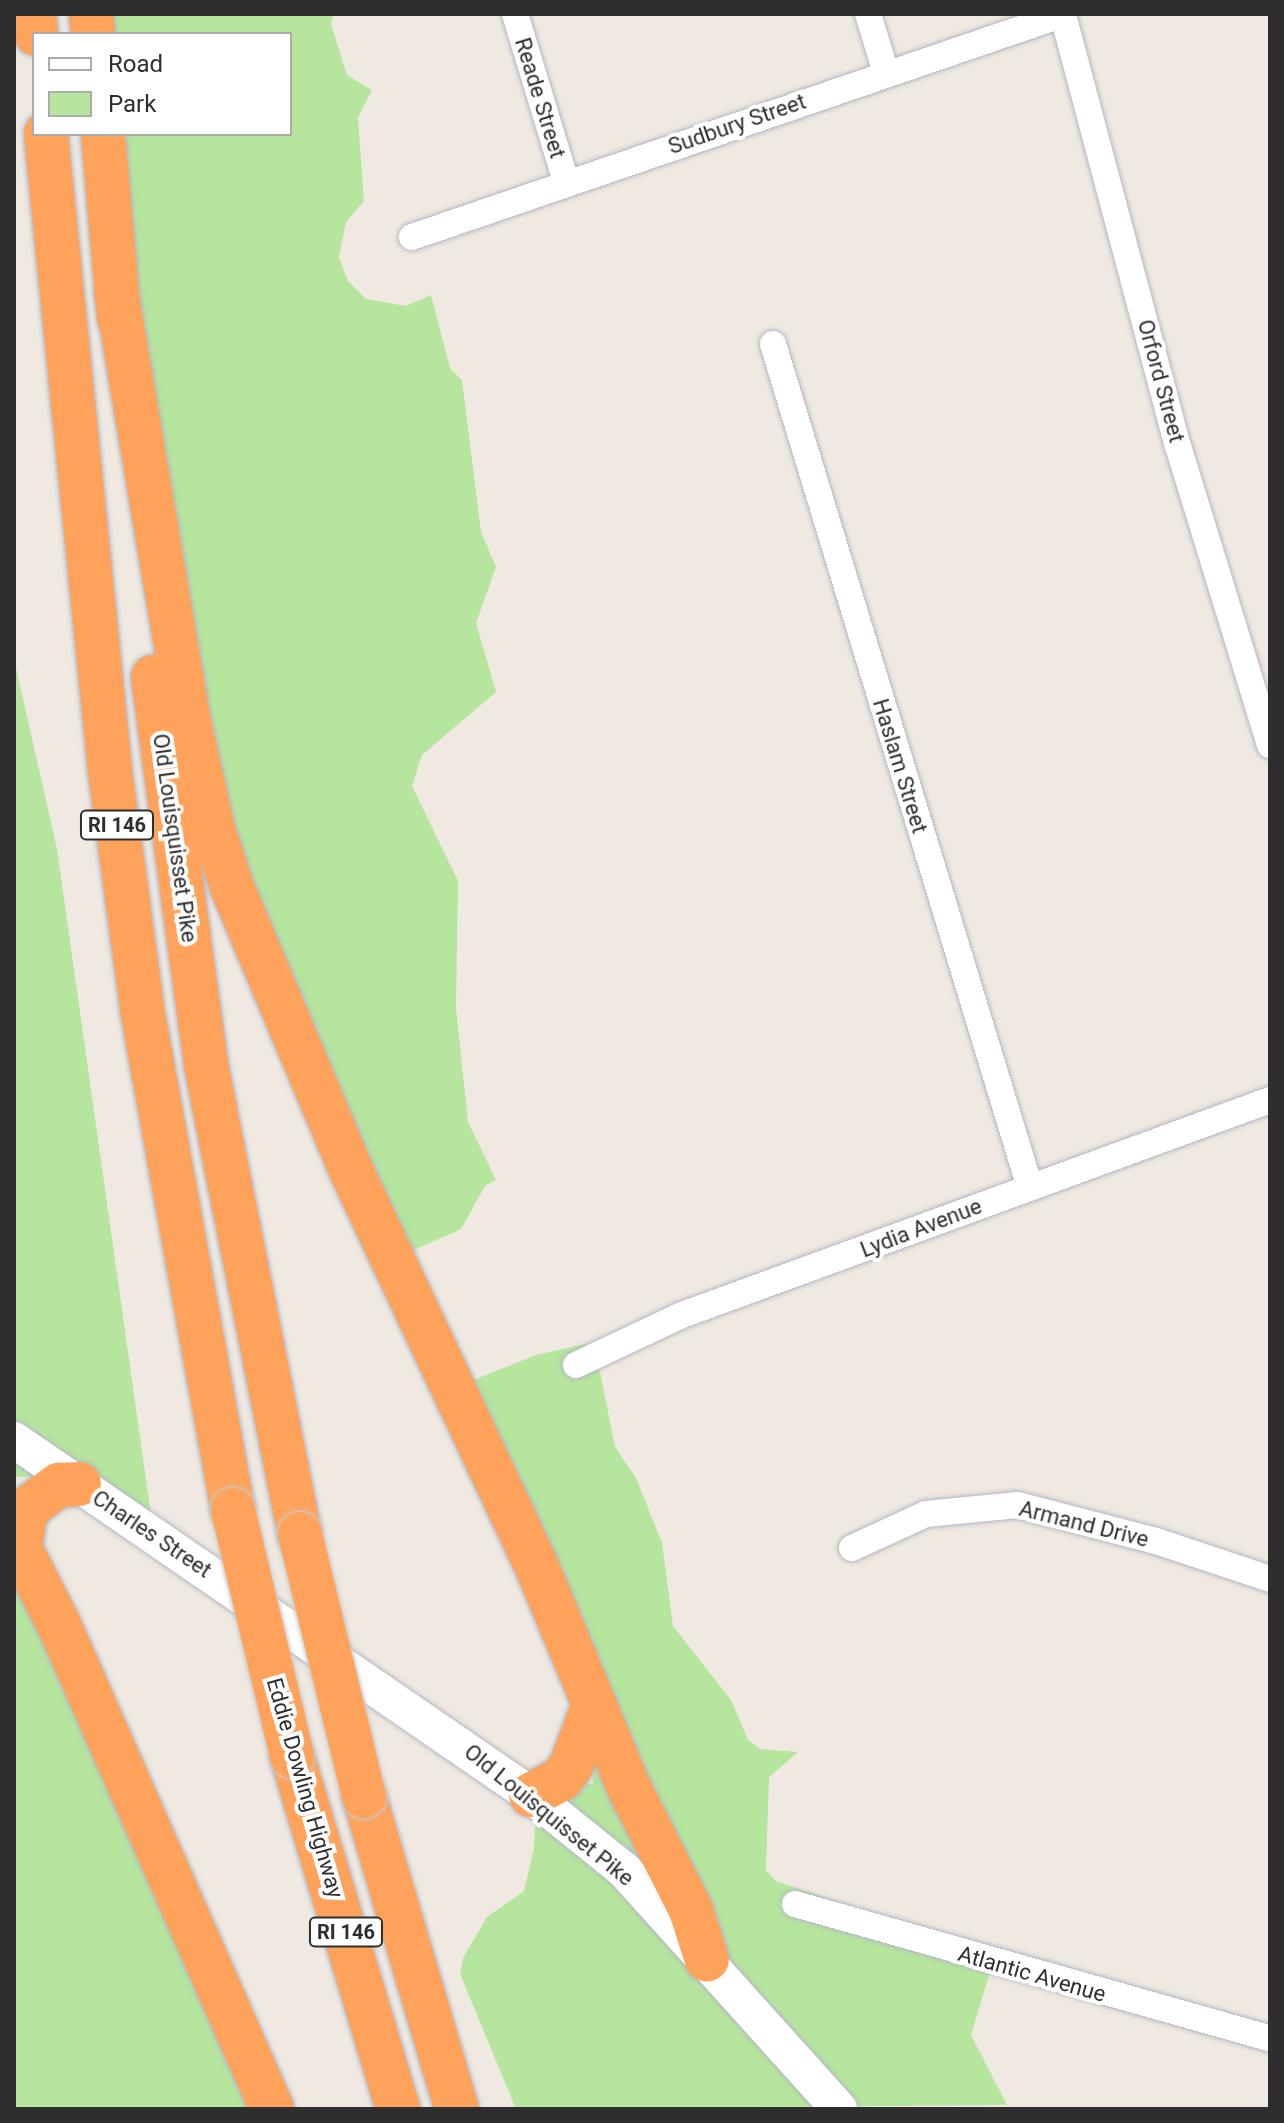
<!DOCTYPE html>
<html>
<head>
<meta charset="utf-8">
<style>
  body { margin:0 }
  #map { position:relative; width:1284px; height:2123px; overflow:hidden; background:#efe9e1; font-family:Roboto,sans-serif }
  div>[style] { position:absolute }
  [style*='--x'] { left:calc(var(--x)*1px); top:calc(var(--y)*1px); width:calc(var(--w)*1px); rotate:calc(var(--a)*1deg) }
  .green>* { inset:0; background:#b6e59e }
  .roads { filter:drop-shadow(0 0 2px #b4b7c1) drop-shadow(0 0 2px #b4b7c1) }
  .minor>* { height:26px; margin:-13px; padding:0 13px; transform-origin:13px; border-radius:13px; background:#fff }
  .secondary>* { height:36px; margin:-18px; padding:0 18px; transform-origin:18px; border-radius:18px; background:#fff }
  .motorway>* { height:44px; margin:-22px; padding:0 22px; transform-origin:22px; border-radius:22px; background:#ffa35c }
  .bridges { filter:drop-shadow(0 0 2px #c9c9c9) drop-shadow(0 0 2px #c9c9c9) }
  .motorway-bridge>* { height:44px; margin:-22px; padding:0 22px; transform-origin:22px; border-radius:22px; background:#ffa35c }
  span { translate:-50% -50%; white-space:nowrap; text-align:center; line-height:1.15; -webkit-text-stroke:8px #fff; paint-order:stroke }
  .shield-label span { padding:2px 6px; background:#fff; border:2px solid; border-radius:6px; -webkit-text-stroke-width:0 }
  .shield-label { font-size:20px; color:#2e2e2e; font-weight:700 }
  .street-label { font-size:22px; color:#2e2e2e }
  .frame { position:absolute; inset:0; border:16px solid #2e2e2e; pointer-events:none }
  .legend { position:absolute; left:32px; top:32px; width:260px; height:104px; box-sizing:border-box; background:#fff; border:2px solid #ababab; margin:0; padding:10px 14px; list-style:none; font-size:24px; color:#2e2e2e }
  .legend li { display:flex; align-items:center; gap:16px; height:40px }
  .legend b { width:40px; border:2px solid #ababab }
</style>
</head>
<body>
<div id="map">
  <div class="green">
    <div style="clip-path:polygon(93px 14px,334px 14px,331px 24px,347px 75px,372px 90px,358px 118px,364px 201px,346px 222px,339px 257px,348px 281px,366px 299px,406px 306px,431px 295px,450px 368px,462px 380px,481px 532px,496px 567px,476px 623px,496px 692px,422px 755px,412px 786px,458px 881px,456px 1008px,468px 1122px,496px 1180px,485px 1186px,461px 1229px,391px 1260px,211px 832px,103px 134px,290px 134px,290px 34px,95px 34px)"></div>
    <div style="clip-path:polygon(14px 659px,57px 849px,152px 1522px,52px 1476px,14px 1477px)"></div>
    <div style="clip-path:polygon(594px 1342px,615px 1447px,636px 1478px,662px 1543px,673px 1626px,731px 1700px,748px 1740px,760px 1749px,798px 1752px,769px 1777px,766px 1870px,776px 1881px,995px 1955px,971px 2035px,1007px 2105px,516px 2109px,460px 1974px,463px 1958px,487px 1917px,524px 1891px,534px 1848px,537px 1792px,545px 1783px,593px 1784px,594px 1716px,466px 1383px,536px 1355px)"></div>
    <div style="clip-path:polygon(14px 1520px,271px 2109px,14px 2109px)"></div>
  </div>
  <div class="roads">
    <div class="minor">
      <div style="--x:515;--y:14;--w:176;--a:73.1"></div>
      <div style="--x:868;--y:14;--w:62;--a:73"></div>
      <div style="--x:1063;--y:15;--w:446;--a:75.1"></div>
      <div style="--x:1178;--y:446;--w:313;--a:72.9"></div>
      <div style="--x:412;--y:237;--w:689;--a:-18.88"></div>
      <div style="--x:773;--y:344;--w:882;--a:73.06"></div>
      <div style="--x:576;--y:1365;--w:117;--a:-25.3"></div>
      <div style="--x:682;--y:1315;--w:626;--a:-20.08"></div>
      <div style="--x:852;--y:1548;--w:81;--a:-24.7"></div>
      <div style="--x:926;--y:1514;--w:92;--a:-5.6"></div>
      <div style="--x:1018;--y:1505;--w:143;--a:14.6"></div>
      <div style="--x:1156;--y:1541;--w:120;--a:18.4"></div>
      <div style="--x:795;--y:1904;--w:494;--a:15.8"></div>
    </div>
    <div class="secondary">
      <div style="--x:14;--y:1440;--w:627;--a:34.48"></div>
      <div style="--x:531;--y:1795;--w:119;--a:38.9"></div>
      <div style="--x:624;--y:1870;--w:321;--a:48"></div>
    </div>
    <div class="motorway">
      <div style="--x:34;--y:14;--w:20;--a:84"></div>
      <div style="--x:91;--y:14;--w:20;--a:84"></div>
      <div style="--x:46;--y:134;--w:640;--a:84.26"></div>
      <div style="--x:110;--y:771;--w:240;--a:82.3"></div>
      <div style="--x:142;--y:1009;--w:509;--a:79.71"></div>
      <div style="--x:103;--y:134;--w:185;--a:85"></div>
      <div style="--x:116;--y:291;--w:428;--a:80.4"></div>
      <div style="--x:187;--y:713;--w:119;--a:77.4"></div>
      <div style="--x:213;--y:829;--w:61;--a:71.9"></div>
      <div style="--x:232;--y:887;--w:307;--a:67.2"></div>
      <div style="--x:351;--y:1170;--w:438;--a:64.9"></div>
      <div style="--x:537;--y:1567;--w:242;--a:67.4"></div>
      <div style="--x:630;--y:1790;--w:135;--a:63.1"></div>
      <div style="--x:691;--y:1910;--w:52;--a:72.3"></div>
      <div style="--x:153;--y:677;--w:392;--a:82.2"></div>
      <div style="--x:206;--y:1065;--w:478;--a:78.7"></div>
      <div style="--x:14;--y:1536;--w:100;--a:63.2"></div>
      <div style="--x:59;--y:1625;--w:529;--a:66.25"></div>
      <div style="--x:20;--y:1548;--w:33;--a:-81"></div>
      <div style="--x:25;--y:1515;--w:12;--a:-55"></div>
      <div style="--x:32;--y:1505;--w:34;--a:-37"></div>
      <div style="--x:59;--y:1485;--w:20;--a:-3"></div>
      <div style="--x:292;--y:1756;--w:369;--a:73.3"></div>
      <div style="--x:531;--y:1795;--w:34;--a:-28"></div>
      <div style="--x:561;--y:1779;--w:16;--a:-52"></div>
      <div style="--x:571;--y:1766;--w:66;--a:-69.6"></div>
      <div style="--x:364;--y:1796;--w:327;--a:73.5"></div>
    </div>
  </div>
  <div class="bridges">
    <div class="motorway-bridge">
      <div style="--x:233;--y:1510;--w:253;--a:76.5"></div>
      <div style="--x:300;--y:1534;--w:270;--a:76.3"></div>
    </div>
  </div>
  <div class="shield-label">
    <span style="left:117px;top:825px">RI 146</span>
    <span style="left:346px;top:1932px">RI 146</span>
  </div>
  <div class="street-label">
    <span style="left:540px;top:98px;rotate:73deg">Reade Street</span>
    <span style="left:737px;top:124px;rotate:-19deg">Sudbury Street</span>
    <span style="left:1161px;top:381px;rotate:75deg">Orford Street</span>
    <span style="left:900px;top:766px;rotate:73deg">Haslam Street</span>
    <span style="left:175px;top:838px;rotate:82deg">Old Louisquisset Pike</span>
    <span style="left:921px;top:1228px;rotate:-21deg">Lydia Avenue</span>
    <span style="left:1084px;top:1524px;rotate:14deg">Armand Drive</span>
    <span style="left:152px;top:1534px;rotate:34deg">Charles Street</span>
    <span style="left:305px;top:1788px;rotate:74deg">Eddie Dowling Highway</span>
    <span style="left:549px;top:1815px;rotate:39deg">Old Louisquisset Pike</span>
    <span style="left:1032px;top:1974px;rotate:16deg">Atlantic Avenue</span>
  </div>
  <div class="frame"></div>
  <ul class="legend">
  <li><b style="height:10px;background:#fff"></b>Road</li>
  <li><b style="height:22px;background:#b6e59e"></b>Park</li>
  </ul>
</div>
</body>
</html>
